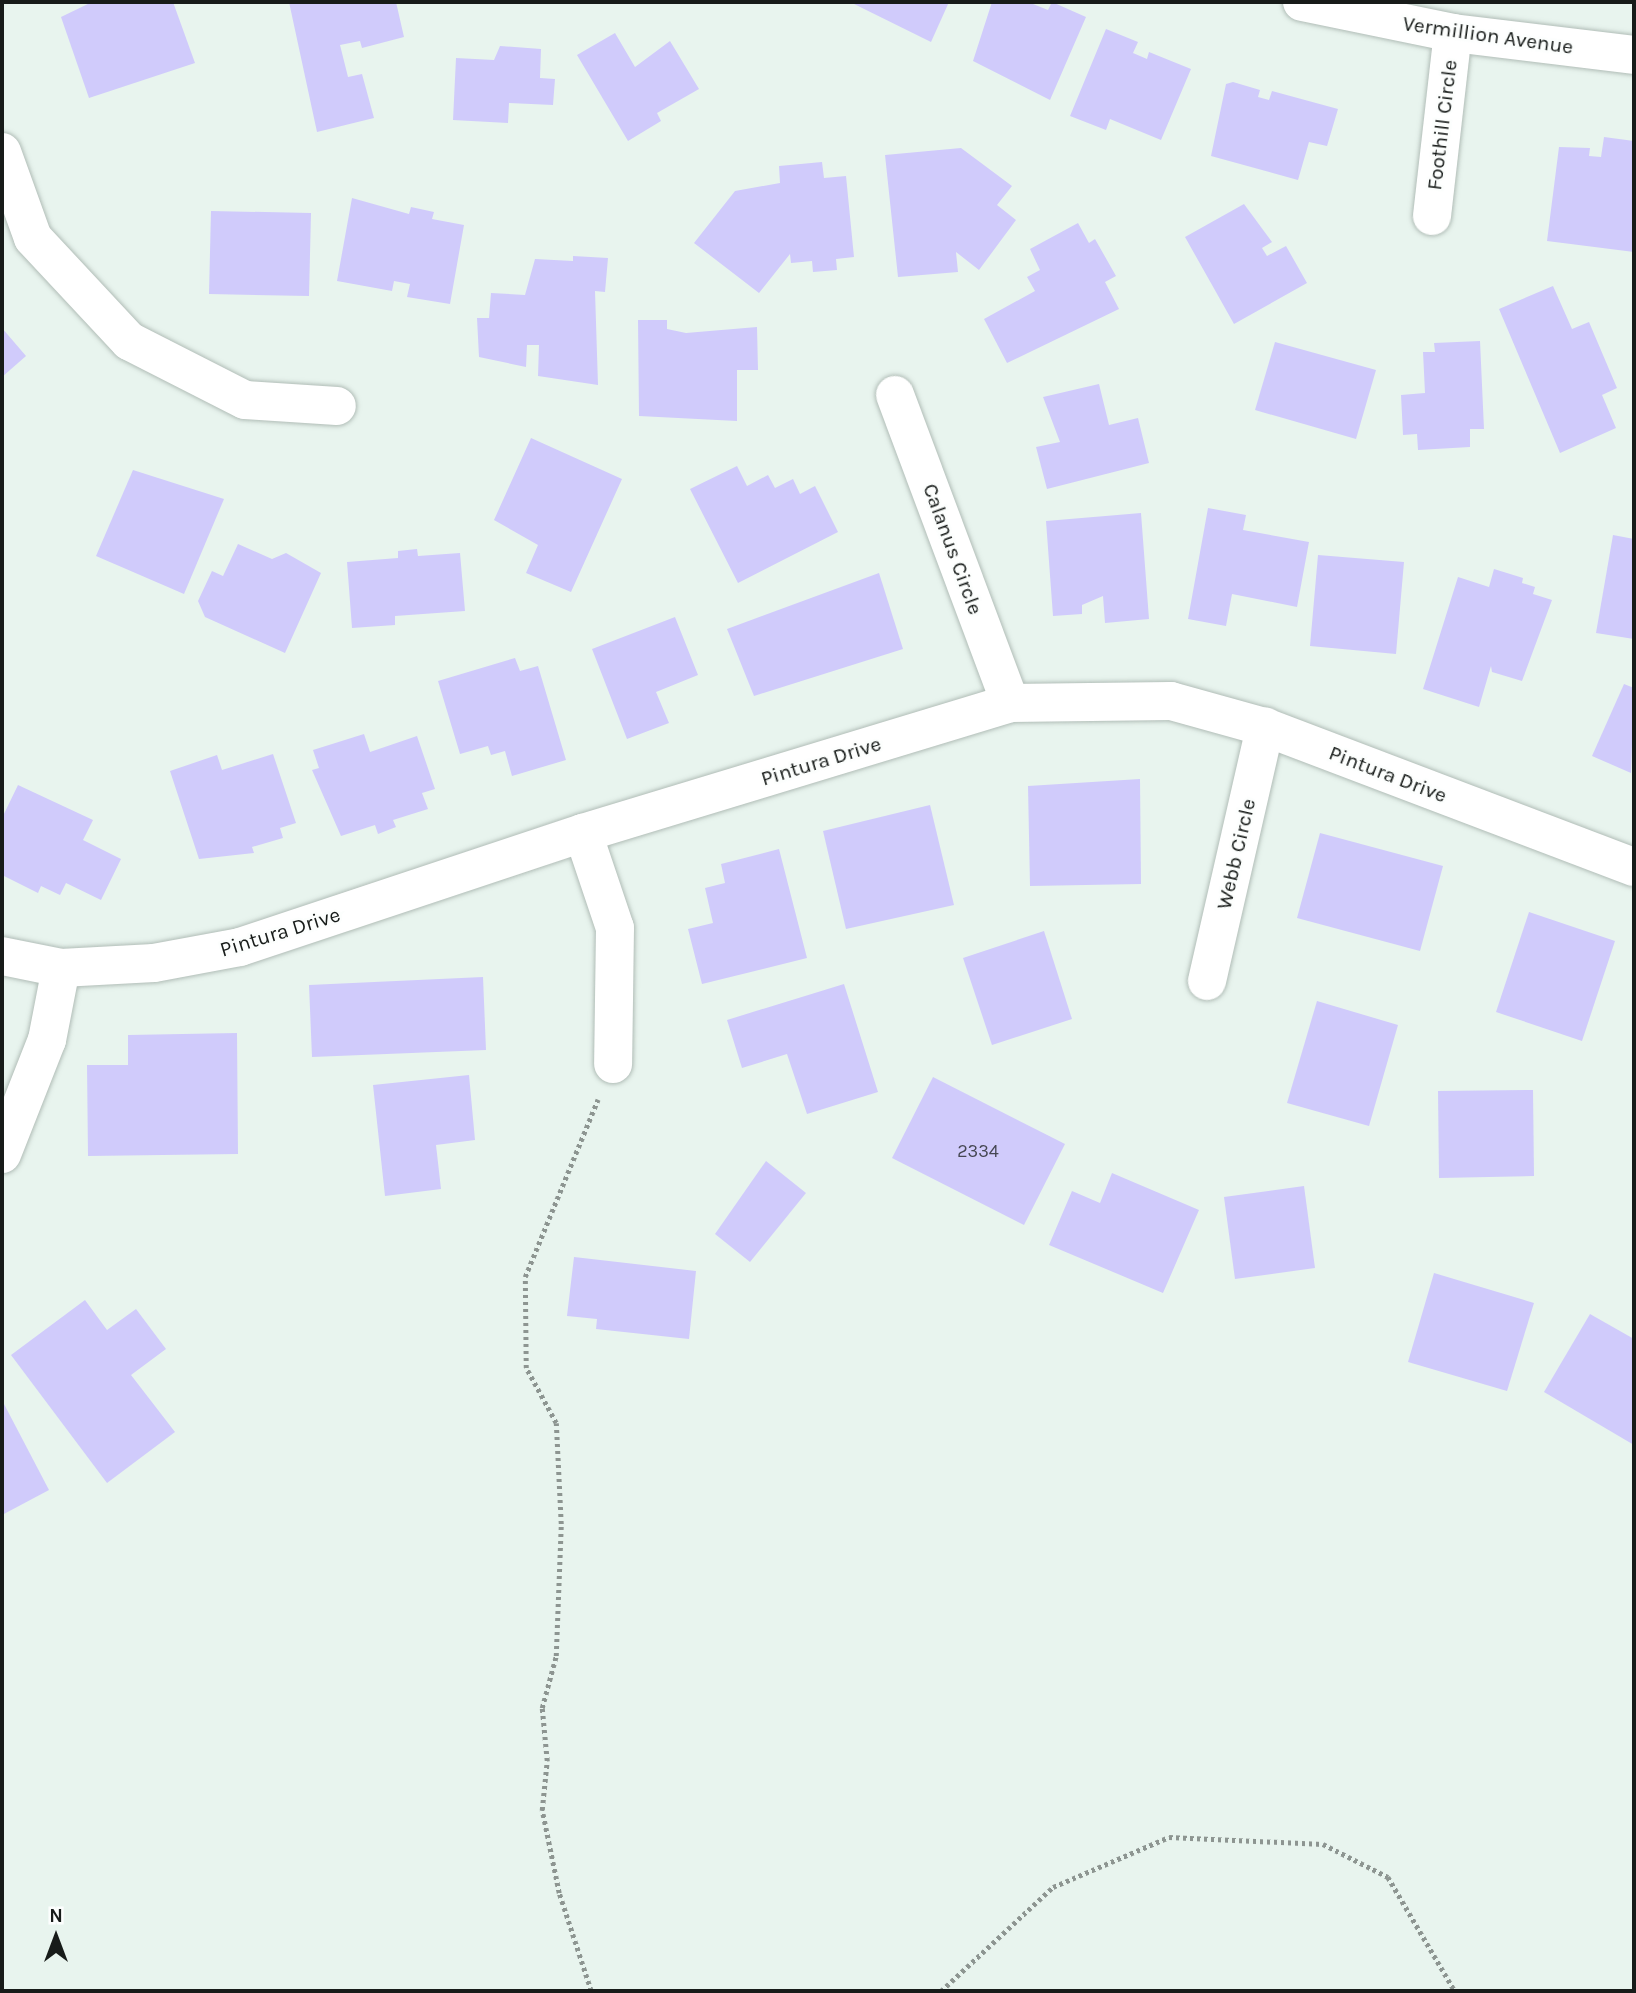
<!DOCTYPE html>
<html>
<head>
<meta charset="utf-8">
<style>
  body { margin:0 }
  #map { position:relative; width:1636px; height:1993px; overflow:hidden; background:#e8f4ee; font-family:Karla,sans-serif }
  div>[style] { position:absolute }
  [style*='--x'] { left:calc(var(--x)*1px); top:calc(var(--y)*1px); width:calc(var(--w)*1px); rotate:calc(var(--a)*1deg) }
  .building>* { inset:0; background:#d0cbfb }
  .path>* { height:4.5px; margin-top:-2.25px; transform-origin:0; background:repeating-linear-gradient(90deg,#8d9591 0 3.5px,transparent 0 7px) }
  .roads { filter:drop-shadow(0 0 2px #b1bdb7) drop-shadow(0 0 2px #b1bdb7) }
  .street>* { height:38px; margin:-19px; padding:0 19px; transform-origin:19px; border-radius:19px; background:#fff }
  span { translate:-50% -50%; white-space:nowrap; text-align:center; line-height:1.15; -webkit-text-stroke:5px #fcfefd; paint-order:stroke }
  .number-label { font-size:18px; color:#454752 }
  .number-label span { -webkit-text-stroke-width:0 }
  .street-label { font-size:21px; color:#171b19 }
  .frame { position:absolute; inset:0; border:4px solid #171b19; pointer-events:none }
  .north { position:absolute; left:21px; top:1902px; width:70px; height:70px; -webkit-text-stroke:5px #fcfefd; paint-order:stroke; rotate:0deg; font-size:19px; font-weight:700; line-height:28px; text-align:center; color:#171b19 }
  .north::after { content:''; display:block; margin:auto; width:24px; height:32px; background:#171b19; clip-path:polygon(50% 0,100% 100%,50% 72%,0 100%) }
</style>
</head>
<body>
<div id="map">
  <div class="building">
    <div style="clip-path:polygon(92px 2px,173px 2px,195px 63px,89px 98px,61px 17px)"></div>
    <div style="clip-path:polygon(289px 2px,396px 2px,404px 37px,362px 48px,360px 41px,340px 45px,348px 77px,362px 74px,374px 118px,317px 132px)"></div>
    <div style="clip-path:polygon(850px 2px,949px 2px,931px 42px)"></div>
    <div style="clip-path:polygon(992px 2px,1028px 2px,1048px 10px,1052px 2px,1086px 17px,1050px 100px,973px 61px)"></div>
    <div style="clip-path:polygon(1106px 29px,1138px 42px,1133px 53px,1147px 59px,1149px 52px,1191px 69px,1161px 140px,1110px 119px,1106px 130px,1070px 116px)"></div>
    <div style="clip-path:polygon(615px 33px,635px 67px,670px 41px,699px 89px,657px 113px,661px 121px,628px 141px,577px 55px)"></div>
    <div style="clip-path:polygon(500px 46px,541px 49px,540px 78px,555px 79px,553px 105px,509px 103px,508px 123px,453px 120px,456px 58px,494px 60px)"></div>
    <div style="clip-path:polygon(1233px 82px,1260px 90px,1258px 97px,1269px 100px,1272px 91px,1338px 109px,1327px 146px,1309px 142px,1298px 180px,1211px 156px,1226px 84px)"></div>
    <div style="clip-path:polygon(1604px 137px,1634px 141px,1634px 252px,1547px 241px,1559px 147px,1590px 148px,1589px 156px,1601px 157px)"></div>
    <div style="clip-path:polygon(961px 148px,1012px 186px,997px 205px,1016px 220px,979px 270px,956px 252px,958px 272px,898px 277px,885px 155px)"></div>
    <div style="clip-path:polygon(822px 162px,824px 178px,846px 176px,854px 257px,836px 259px,837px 270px,813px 272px,812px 261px,791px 263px,790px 254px,759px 293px,694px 243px,735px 191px,780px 183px,779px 166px)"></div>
    <div style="clip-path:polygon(352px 198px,409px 214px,411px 207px,434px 212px,432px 219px,464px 225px,450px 304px,407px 297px,410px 284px,394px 281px,392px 291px,337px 281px)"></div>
    <div style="clip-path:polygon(1244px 204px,1272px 242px,1262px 248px,1267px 256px,1286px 246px,1307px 283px,1234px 324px,1185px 237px)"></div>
    <div style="clip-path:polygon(211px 211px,311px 213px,309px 296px,209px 294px)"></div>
    <div style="clip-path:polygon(1078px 223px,1089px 243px,1095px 239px,1116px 276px,1105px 282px,1119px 309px,1007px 363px,984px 319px,1035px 291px,1027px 277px,1040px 270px,1030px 249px)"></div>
    <div style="clip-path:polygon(573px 256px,608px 258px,605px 292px,595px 291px,598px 385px,538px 376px,539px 345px,527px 345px,526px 367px,479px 357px,477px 318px,489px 318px,491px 293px,525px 295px,535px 259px,573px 261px)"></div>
    <div style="clip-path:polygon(1553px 286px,1572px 329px,1589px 322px,1617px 388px,1602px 395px,1616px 428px,1560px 453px,1499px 309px)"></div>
    <div style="clip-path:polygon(638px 320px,667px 320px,667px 329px,686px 333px,757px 327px,758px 370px,737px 370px,737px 421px,639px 416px)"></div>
    <div style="clip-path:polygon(2px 328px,26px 356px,2px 377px)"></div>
    <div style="clip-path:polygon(1480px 341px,1484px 429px,1470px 429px,1470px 447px,1418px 450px,1417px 434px,1403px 435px,1401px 395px,1425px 393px,1423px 352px,1435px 352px,1434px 343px)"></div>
    <div style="clip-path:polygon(1275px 342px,1376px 370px,1356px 439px,1255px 410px)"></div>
    <div style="clip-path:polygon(1099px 384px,1109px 425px,1138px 418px,1149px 463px,1047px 489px,1036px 447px,1060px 442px,1043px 397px)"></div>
    <div style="clip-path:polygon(531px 438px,622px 479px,571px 592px,526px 573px,538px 545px,494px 520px)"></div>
    <div style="clip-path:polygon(737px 466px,747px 486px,768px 475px,775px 488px,793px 479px,800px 494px,815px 486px,838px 532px,738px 583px,690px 489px)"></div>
    <div style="clip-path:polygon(133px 470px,224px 499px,184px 594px,96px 556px)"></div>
    <div style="clip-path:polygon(1208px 508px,1246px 515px,1243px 530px,1309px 542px,1297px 607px,1232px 594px,1226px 626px,1188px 619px)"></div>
    <div style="clip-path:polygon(1141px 513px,1149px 619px,1105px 623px,1103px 596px,1082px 605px,1082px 614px,1053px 616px,1046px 521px)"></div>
    <div style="clip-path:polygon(1613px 535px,1634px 539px,1634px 639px,1596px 633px)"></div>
    <div style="clip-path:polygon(238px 544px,272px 559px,286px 553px,321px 573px,285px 653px,205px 617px,198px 601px,212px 571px,223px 576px)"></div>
    <div style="clip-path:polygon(417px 549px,418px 556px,460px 553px,465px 611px,395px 616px,395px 625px,352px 628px,347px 562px,398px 558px,398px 551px)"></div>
    <div style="clip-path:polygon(1318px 555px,1404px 562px,1396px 654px,1310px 646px)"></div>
    <div style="clip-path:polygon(1494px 569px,1523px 578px,1522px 583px,1535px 587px,1533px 594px,1552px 600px,1522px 681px,1492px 672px,1491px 666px,1479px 707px,1423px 689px,1458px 577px,1489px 587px)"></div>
    <div style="clip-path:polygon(879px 573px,903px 649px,754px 696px,727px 629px)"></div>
    <div style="clip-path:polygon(675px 617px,698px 675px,656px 692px,669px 723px,627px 739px,592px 649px)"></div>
    <div style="clip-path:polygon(515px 658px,520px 671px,538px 666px,566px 760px,512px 776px,505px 751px,491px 755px,488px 746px,460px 754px,438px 681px)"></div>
    <div style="clip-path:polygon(1624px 684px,1634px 688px,1631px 773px,1592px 756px)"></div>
    <div style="clip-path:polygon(364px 734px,370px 752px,417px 736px,435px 789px,422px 793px,428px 809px,393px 820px,396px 827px,378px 834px,375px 825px,341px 836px,312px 770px,319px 768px,313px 750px)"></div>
    <div style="clip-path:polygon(273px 754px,296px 823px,280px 828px,283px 838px,252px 847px,254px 853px,199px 859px,170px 771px,217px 755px,222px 770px)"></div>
    <div style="clip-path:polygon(1140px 779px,1141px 884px,1030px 886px,1028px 786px)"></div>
    <div style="clip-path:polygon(18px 785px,93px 820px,83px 840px,121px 859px,101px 900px,66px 883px,60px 895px,41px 886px,38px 893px,2px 875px,2px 818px)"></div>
    <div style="clip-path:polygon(930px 805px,954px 905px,846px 929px,823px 831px)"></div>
    <div style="clip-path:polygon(1320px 833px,1443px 866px,1420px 951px,1297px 918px)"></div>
    <div style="clip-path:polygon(779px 849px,807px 958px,702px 984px,688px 929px,713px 923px,705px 888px,725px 883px,721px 864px)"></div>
    <div style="clip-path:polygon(1529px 912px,1615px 941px,1582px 1041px,1496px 1012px)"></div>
    <div style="clip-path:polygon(1044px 931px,1072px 1019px,992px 1045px,963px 958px)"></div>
    <div style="clip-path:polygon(483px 977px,486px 1050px,312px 1057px,309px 985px)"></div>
    <div style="clip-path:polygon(844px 984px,878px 1092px,807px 1114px,787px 1054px,742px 1068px,727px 1020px)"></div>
    <div style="clip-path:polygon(1317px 1001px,1398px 1025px,1369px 1126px,1287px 1103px)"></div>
    <div style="clip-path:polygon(237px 1033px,238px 1154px,88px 1156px,87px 1065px,128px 1065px,128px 1035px)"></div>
    <div style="clip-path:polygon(469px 1075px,475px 1140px,436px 1145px,441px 1189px,385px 1196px,373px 1085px)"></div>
    <div style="clip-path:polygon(933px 1077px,1065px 1144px,1024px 1225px,892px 1158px)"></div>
    <div style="clip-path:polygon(1533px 1090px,1534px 1176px,1439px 1178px,1438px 1091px)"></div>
    <div style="clip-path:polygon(766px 1161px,806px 1193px,750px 1262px,715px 1234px)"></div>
    <div style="clip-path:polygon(1112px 1173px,1199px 1210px,1163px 1293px,1049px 1245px,1072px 1191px,1100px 1203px)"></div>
    <div style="clip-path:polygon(1304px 1186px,1315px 1268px,1235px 1279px,1224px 1197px)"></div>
    <div style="clip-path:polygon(574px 1257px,696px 1271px,689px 1339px,596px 1329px,597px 1319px,567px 1316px)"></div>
    <div style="clip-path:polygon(1434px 1273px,1534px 1303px,1507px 1391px,1408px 1362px)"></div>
    <div style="clip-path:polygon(85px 1300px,107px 1330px,136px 1309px,166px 1349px,131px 1375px,175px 1432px,107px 1483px,11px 1355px)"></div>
    <div style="clip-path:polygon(1590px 1314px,1634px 1339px,1634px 1445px,1544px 1392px)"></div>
    <div style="clip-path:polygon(4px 1404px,49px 1490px,2px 1515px,2px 1405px)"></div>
  </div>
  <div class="path">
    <div style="--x:591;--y:1991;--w:103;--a:-108.1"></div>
    <div style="--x:559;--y:1893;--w:85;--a:-101.6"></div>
    <div style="--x:542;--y:1810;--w:49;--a:-84.2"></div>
    <div style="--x:547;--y:1761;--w:53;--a:-95.4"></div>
    <div style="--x:542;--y:1708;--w:54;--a:-74.9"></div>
    <div style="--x:556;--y:1656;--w:132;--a:-87.8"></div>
    <div style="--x:561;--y:1524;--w:101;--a:-92.8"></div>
    <div style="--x:556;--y:1423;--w:63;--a:-118.6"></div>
    <div style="--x:526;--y:1368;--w:91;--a:-90.6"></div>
    <div style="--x:525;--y:1277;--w:192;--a:-67.7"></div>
    <div style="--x:941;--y:1991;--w:153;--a:-42.9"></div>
    <div style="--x:1053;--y:1887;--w:126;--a:-23.3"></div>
    <div style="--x:1169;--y:1837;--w:154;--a:2.6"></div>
    <div style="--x:1323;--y:1844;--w:73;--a:26.9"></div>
    <div style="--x:1388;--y:1877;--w:132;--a:59.6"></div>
  </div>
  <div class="roads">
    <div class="street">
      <div style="--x:1302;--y:2;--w:154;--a:11.6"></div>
      <div style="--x:1453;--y:33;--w:182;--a:6.9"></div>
      <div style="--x:2;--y:152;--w:91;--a:70.2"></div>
      <div style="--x:33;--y:238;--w:141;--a:47"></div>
      <div style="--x:129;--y:341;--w:130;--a:27"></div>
      <div style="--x:245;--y:400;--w:92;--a:3.7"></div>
      <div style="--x:1432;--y:216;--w:184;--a:-83.5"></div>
      <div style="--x:895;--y:395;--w:329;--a:69.5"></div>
      <div style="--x:583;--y:833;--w:100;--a:71.4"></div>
      <div style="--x:615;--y:928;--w:136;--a:90.8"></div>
      <div style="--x:2;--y:956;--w:60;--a:11.5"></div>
      <div style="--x:61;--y:968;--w:93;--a:-3.1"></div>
      <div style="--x:154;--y:963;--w:87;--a:-10.5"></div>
      <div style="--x:240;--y:947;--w:361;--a:-18.4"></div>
      <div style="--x:583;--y:833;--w:446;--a:-16.9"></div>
      <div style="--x:1010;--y:703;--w:161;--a:-0.7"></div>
      <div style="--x:1171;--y:701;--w:98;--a:15.5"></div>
      <div style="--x:1265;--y:727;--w:395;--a:20.8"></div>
      <div style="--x:1207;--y:981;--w:261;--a:-77.1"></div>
      <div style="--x:2;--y:1154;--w:123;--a:-68.5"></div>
      <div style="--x:47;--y:1040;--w:73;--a:-79"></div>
    </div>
  </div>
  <div class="number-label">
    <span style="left:978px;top:1151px">2334</span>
  </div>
  <div class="street-label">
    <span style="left:1488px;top:35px;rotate:8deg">Vermillion Avenue</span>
    <span style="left:1442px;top:125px;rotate:-83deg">Foothill Circle</span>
    <span style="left:953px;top:549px;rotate:70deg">Calanus Circle</span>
    <span style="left:821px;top:761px;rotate:-17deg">Pintura Drive</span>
    <span style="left:1388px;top:774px;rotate:21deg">Pintura Drive</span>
    <span style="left:1236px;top:854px;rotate:-77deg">Webb Circle</span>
    <span style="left:280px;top:932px;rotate:-17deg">Pintura Drive</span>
  </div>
  <div class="frame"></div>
  <div class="north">N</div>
</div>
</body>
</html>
